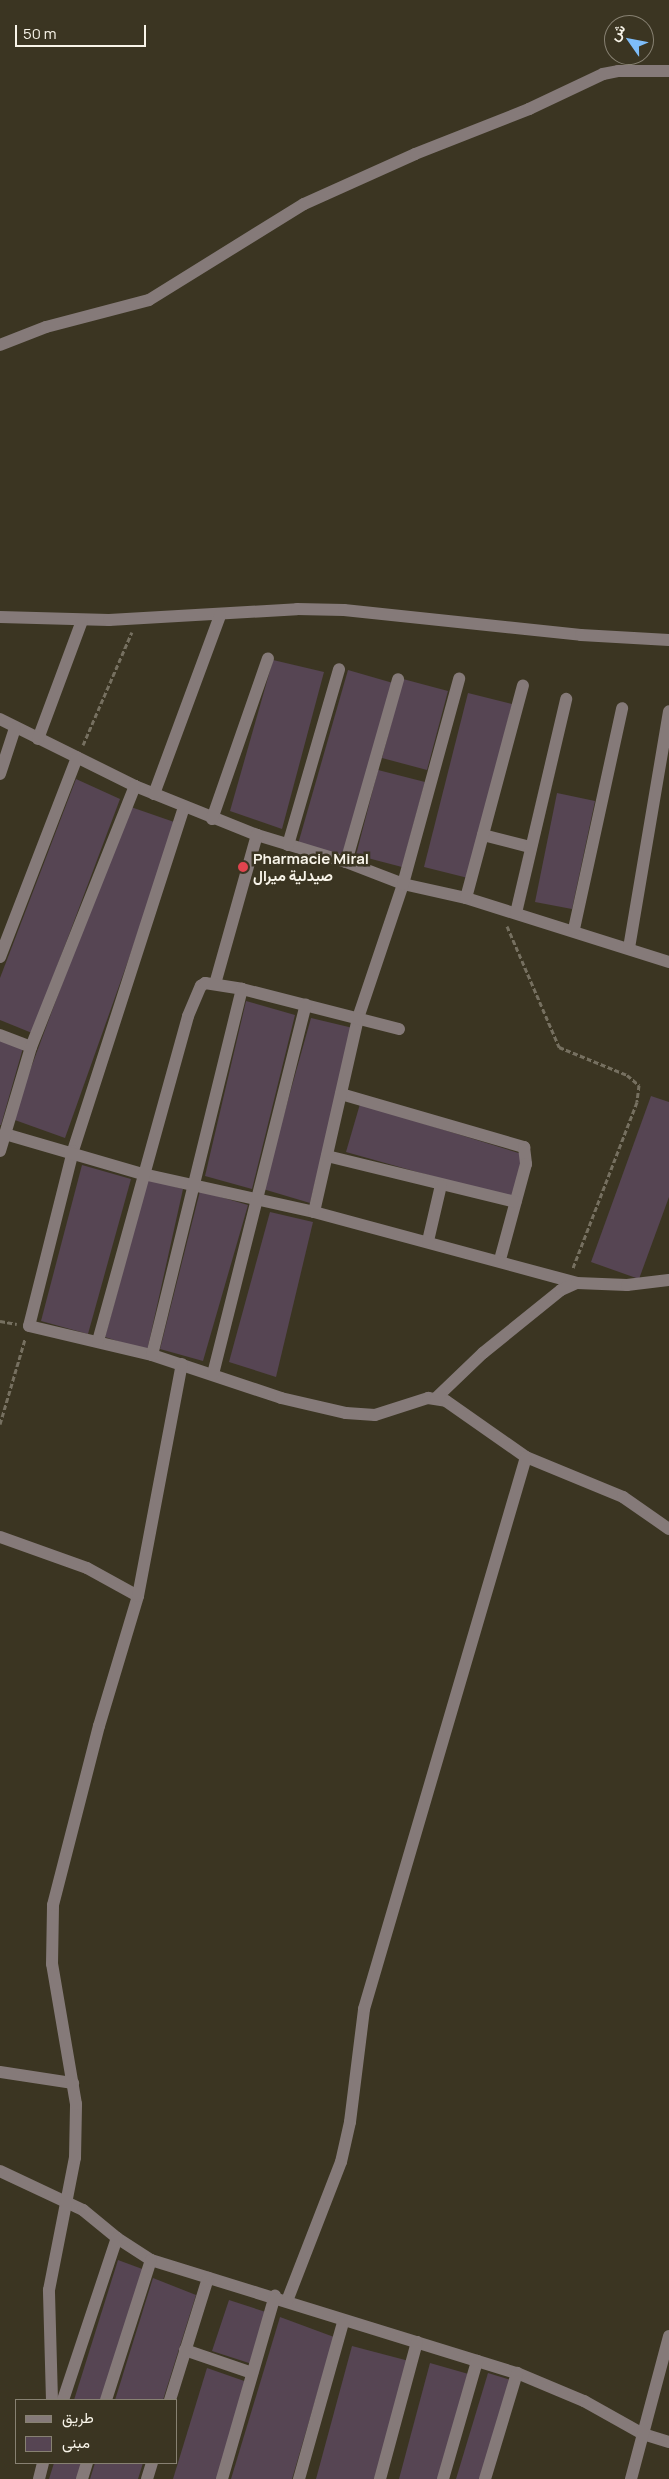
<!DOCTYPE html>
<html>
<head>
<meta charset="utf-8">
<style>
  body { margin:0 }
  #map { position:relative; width:669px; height:2479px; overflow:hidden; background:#3b3522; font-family:Manrope,Vazirmatn,sans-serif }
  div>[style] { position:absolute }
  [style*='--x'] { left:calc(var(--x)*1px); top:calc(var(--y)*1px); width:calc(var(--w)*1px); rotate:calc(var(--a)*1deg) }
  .building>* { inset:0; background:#564553 }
  .path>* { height:3px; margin-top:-1.5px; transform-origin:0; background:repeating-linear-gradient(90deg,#767060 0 5px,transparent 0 7.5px) }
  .minor>* { height:12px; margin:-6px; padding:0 6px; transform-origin:6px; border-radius:6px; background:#857a79 }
  .dots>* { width:14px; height:14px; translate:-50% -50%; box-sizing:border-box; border:2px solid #3b3522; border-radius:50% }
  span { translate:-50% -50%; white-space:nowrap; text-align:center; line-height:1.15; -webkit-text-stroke:5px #3b3522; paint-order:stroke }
  .poi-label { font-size:15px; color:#f8f4e9; font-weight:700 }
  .left { translate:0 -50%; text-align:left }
  .legend { position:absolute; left:15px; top:2399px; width:162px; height:65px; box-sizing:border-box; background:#3b3522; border:1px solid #878172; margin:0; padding:6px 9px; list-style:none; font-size:15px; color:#f8f4e9 }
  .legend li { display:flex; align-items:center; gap:10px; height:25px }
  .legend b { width:25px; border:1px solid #878172 }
  .north { position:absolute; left:604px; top:15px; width:50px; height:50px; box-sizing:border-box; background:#3b3522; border:1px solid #878172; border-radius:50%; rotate:303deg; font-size:14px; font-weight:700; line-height:20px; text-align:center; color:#f8f4e9 }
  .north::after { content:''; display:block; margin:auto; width:18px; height:22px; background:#7ebdf9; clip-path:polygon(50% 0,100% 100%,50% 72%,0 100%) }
  .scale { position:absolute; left:15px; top:25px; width:131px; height:22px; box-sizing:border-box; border:2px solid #f8f4e9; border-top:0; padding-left:6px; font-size:15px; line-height:18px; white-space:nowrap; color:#f8f4e9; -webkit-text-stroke:4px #3b3522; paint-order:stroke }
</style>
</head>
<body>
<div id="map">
  <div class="building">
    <div style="clip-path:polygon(273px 660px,324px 672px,282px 829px,230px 811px)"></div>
    <div style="clip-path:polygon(348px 670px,393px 683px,344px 857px,298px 844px)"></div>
    <div style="clip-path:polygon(403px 679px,448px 691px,427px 770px,382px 758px)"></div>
    <div style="clip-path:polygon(468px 693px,512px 704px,468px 878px,424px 867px)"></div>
    <div style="clip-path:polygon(378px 770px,425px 782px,402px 867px,356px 855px)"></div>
    <div style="clip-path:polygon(76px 779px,120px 799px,32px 1033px,0 1020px,0 978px)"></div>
    <div style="clip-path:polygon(557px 793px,595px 801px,572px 909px,535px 902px)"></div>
    <div style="clip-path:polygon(128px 806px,177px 823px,65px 1138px,12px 1119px)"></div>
    <div style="clip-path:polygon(246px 1001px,295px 1015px,252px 1189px,205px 1176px)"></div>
    <div style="clip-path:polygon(311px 1018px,353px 1028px,310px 1203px,263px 1189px)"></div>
    <div style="clip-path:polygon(0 1039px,23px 1048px,1px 1125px,0 1125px)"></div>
    <div style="clip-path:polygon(651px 1096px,669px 1102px,669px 1197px,639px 1279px,591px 1262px)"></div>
    <div style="clip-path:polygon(360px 1104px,525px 1155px,514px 1199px,346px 1152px)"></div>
    <div style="clip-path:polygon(82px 1165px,131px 1179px,88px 1334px,41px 1321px)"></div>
    <div style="clip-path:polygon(148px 1179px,183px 1189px,147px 1351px,105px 1337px)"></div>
    <div style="clip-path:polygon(200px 1191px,248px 1205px,203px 1361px,160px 1349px)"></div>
    <div style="clip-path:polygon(270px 1212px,313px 1222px,276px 1377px,229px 1362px)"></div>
    <div style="clip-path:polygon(118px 2260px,145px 2270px,104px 2400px,74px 2400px)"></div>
    <div style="clip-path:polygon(153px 2278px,196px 2295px,163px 2400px,115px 2400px)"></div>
    <div style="clip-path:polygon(229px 2300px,269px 2313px,252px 2364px,212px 2351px)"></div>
    <div style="clip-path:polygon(280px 2317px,334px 2337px,292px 2479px,231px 2479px)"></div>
    <div style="clip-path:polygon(352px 2346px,409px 2361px,377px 2479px,316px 2479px)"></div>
    <div style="clip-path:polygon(430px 2363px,472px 2375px,441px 2479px,399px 2479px)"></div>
    <div style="clip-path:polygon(207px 2368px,250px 2383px,221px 2479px,173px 2479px)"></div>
    <div style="clip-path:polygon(488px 2373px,514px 2381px,484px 2479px,456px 2479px)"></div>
    <div style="clip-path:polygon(54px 2463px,84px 2463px,79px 2479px,49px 2479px)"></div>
    <div style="clip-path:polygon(95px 2463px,143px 2463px,138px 2479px,90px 2479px)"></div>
  </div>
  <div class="path">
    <div style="--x:83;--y:745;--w:123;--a:-66.6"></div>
    <div style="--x:507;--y:926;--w:132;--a:66.7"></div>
    <div style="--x:559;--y:1047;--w:74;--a:22.4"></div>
    <div style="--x:627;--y:1075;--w:16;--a:40"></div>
    <div style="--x:639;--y:1085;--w:17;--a:97"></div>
    <div style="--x:637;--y:1102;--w:178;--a:111.1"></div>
    <div style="--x:0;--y:1321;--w:17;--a:10"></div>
    <div style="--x:0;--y:1424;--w:89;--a:-73.6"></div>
  </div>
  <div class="minor">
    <div style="--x:0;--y:345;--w:49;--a:-21.4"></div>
    <div style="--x:46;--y:327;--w:106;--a:-14.7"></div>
    <div style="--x:149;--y:300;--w:182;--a:-31.8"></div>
    <div style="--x:304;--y:204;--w:122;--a:-24.2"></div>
    <div style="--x:415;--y:154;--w:123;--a:-21.5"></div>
    <div style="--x:529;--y:109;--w:82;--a:-25.3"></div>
    <div style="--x:603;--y:74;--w:15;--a:-11"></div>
    <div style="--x:618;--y:71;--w:51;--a:0"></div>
    <div style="--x:0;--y:617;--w:109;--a:1.6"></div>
    <div style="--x:109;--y:620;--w:188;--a:-3.3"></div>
    <div style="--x:297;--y:609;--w:47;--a:1.2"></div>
    <div style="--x:344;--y:610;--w:238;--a:6"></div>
    <div style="--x:581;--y:635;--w:88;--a:3.3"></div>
    <div style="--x:0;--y:719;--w:151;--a:26.4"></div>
    <div style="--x:135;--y:786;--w:131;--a:21.9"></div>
    <div style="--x:257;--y:835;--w:93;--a:16.9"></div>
    <div style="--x:346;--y:862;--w:61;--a:21.1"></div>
    <div style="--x:403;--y:884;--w:65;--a:12.5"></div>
    <div style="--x:466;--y:898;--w:213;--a:17.5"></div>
    <div style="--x:38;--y:739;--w:126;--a:-69.6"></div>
    <div style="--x:0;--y:774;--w:48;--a:-71.9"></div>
    <div style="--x:154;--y:794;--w:190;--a:-69.7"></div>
    <div style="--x:184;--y:807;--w:361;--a:107.9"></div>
    <div style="--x:73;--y:1151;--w:180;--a:104.1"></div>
    <div style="--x:29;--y:1326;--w:126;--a:13.3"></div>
    <div style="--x:152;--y:1355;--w:136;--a:18.4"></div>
    <div style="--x:281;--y:1398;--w:67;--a:13"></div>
    <div style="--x:346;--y:1413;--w:29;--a:4"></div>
    <div style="--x:375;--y:1415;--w:56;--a:-17.8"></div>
    <div style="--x:428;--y:1398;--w:18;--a:9"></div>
    <div style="--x:446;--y:1401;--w:98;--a:35"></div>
    <div style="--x:526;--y:1457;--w:105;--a:22.4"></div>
    <div style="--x:623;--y:1497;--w:56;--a:34.8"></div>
    <div style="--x:212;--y:819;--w:170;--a:-70.8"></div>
    <div style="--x:483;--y:835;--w:49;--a:14.3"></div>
    <div style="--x:288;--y:845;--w:183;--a:-73.8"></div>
    <div style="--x:346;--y:862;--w:190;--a:-74.1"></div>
    <div style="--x:466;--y:898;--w:220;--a:-75"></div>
    <div style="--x:516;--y:913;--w:220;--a:-76.8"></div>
    <div style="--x:574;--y:929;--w:226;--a:-77.7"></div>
    <div style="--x:629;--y:948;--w:240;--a:-80.4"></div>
    <div style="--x:0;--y:957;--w:214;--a:-68.9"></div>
    <div style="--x:215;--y:984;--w:155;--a:-74.3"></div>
    <div style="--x:0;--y:1035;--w:33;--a:21"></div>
    <div style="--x:341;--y:1094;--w:191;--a:16.2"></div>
    <div style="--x:524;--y:1147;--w:17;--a:83"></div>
    <div style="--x:526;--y:1164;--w:99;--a:105.2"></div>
    <div style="--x:5;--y:1134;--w:144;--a:16.2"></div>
    <div style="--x:143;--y:1174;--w:175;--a:12.5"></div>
    <div style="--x:314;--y:1212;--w:272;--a:15.1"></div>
    <div style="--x:0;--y:1151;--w:109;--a:-73.4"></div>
    <div style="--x:31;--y:1047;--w:281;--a:-68.3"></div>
    <div style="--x:327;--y:1156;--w:194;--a:13.7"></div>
    <div style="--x:314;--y:1212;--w:199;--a:-77.2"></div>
    <div style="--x:358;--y:1018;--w:141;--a:-71.4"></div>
    <div style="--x:403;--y:884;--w:213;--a:-74.7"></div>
    <div style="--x:428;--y:1241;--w:57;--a:-76.9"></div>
    <div style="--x:98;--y:1341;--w:337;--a:-74.5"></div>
    <div style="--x:188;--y:1016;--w:33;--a:-67"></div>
    <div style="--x:201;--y:986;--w:5;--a:-37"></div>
    <div style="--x:205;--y:983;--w:37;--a:9"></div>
    <div style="--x:242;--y:989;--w:162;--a:14.3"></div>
    <div style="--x:152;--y:1355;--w:377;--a:-76.2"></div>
    <div style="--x:213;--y:1374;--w:381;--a:-75.9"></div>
    <div style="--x:436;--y:1398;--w:65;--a:-43.8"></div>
    <div style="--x:483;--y:1353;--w:100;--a:-38.9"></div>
    <div style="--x:561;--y:1290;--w:17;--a:-24"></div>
    <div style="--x:577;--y:1283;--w:50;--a:2.3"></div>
    <div style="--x:627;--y:1285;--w:42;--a:-6.8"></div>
    <div style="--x:0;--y:1537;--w:92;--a:19.6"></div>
    <div style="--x:87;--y:1568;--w:58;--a:28.8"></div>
    <div style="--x:0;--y:2072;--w:74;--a:8.6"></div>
    <div style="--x:0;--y:2171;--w:92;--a:25.2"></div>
    <div style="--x:83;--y:2210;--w:44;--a:39.5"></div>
    <div style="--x:117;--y:2238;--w:40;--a:32.9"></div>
    <div style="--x:151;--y:2260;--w:383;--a:17.2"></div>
    <div style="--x:517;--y:2373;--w:73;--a:22.7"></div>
    <div style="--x:584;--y:2401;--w:68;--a:29.2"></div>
    <div style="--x:643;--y:2434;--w:27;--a:17"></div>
    <div style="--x:287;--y:2301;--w:149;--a:-68.8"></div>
    <div style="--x:341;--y:2162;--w:41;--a:-77.3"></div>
    <div style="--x:350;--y:2122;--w:114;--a:-82.9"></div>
    <div style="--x:364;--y:2009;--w:575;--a:-73.64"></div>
    <div style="--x:185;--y:2350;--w:71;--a:18.9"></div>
    <div style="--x:52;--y:2400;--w:110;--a:-91.6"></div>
    <div style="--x:49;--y:2290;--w:135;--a:-78.9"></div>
    <div style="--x:75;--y:2158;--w:54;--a:-88.9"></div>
    <div style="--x:76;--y:2104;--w:142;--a:-99.7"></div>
    <div style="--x:52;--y:1964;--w:59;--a:-89"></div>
    <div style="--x:53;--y:1905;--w:185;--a:-75.6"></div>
    <div style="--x:99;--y:1726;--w:136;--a:-73.3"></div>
    <div style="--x:138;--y:1596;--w:236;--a:-79.3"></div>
    <div style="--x:63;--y:2400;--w:171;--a:-71.6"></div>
    <div style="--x:106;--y:2400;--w:147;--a:-72.2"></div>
    <div style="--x:170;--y:2400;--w:128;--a:-72.7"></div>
    <div style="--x:39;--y:2479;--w:16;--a:-76"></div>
    <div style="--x:82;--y:2479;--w:17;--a:-73"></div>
    <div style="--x:147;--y:2479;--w:17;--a:-73"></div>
    <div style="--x:222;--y:2479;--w:191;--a:-73.9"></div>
    <div style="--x:299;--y:2479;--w:163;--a:-74.3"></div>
    <div style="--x:380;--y:2479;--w:142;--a:-74.9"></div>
    <div style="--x:443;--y:2479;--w:123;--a:-73.9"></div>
    <div style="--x:485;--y:2479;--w:111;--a:-73.2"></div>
    <div style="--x:631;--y:2479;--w:148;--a:-75.1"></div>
  </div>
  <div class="dots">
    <div style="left:243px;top:867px;background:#e0444e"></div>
  </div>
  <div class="poi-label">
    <span class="left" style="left:253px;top:867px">Pharmacie Miral<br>صيدلية ميرال</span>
  </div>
  <ul class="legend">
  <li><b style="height:6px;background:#857a79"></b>طريق</li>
  <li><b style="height:14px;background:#564553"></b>مبنى</li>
  </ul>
  <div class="north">ش</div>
  <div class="scale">50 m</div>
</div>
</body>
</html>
